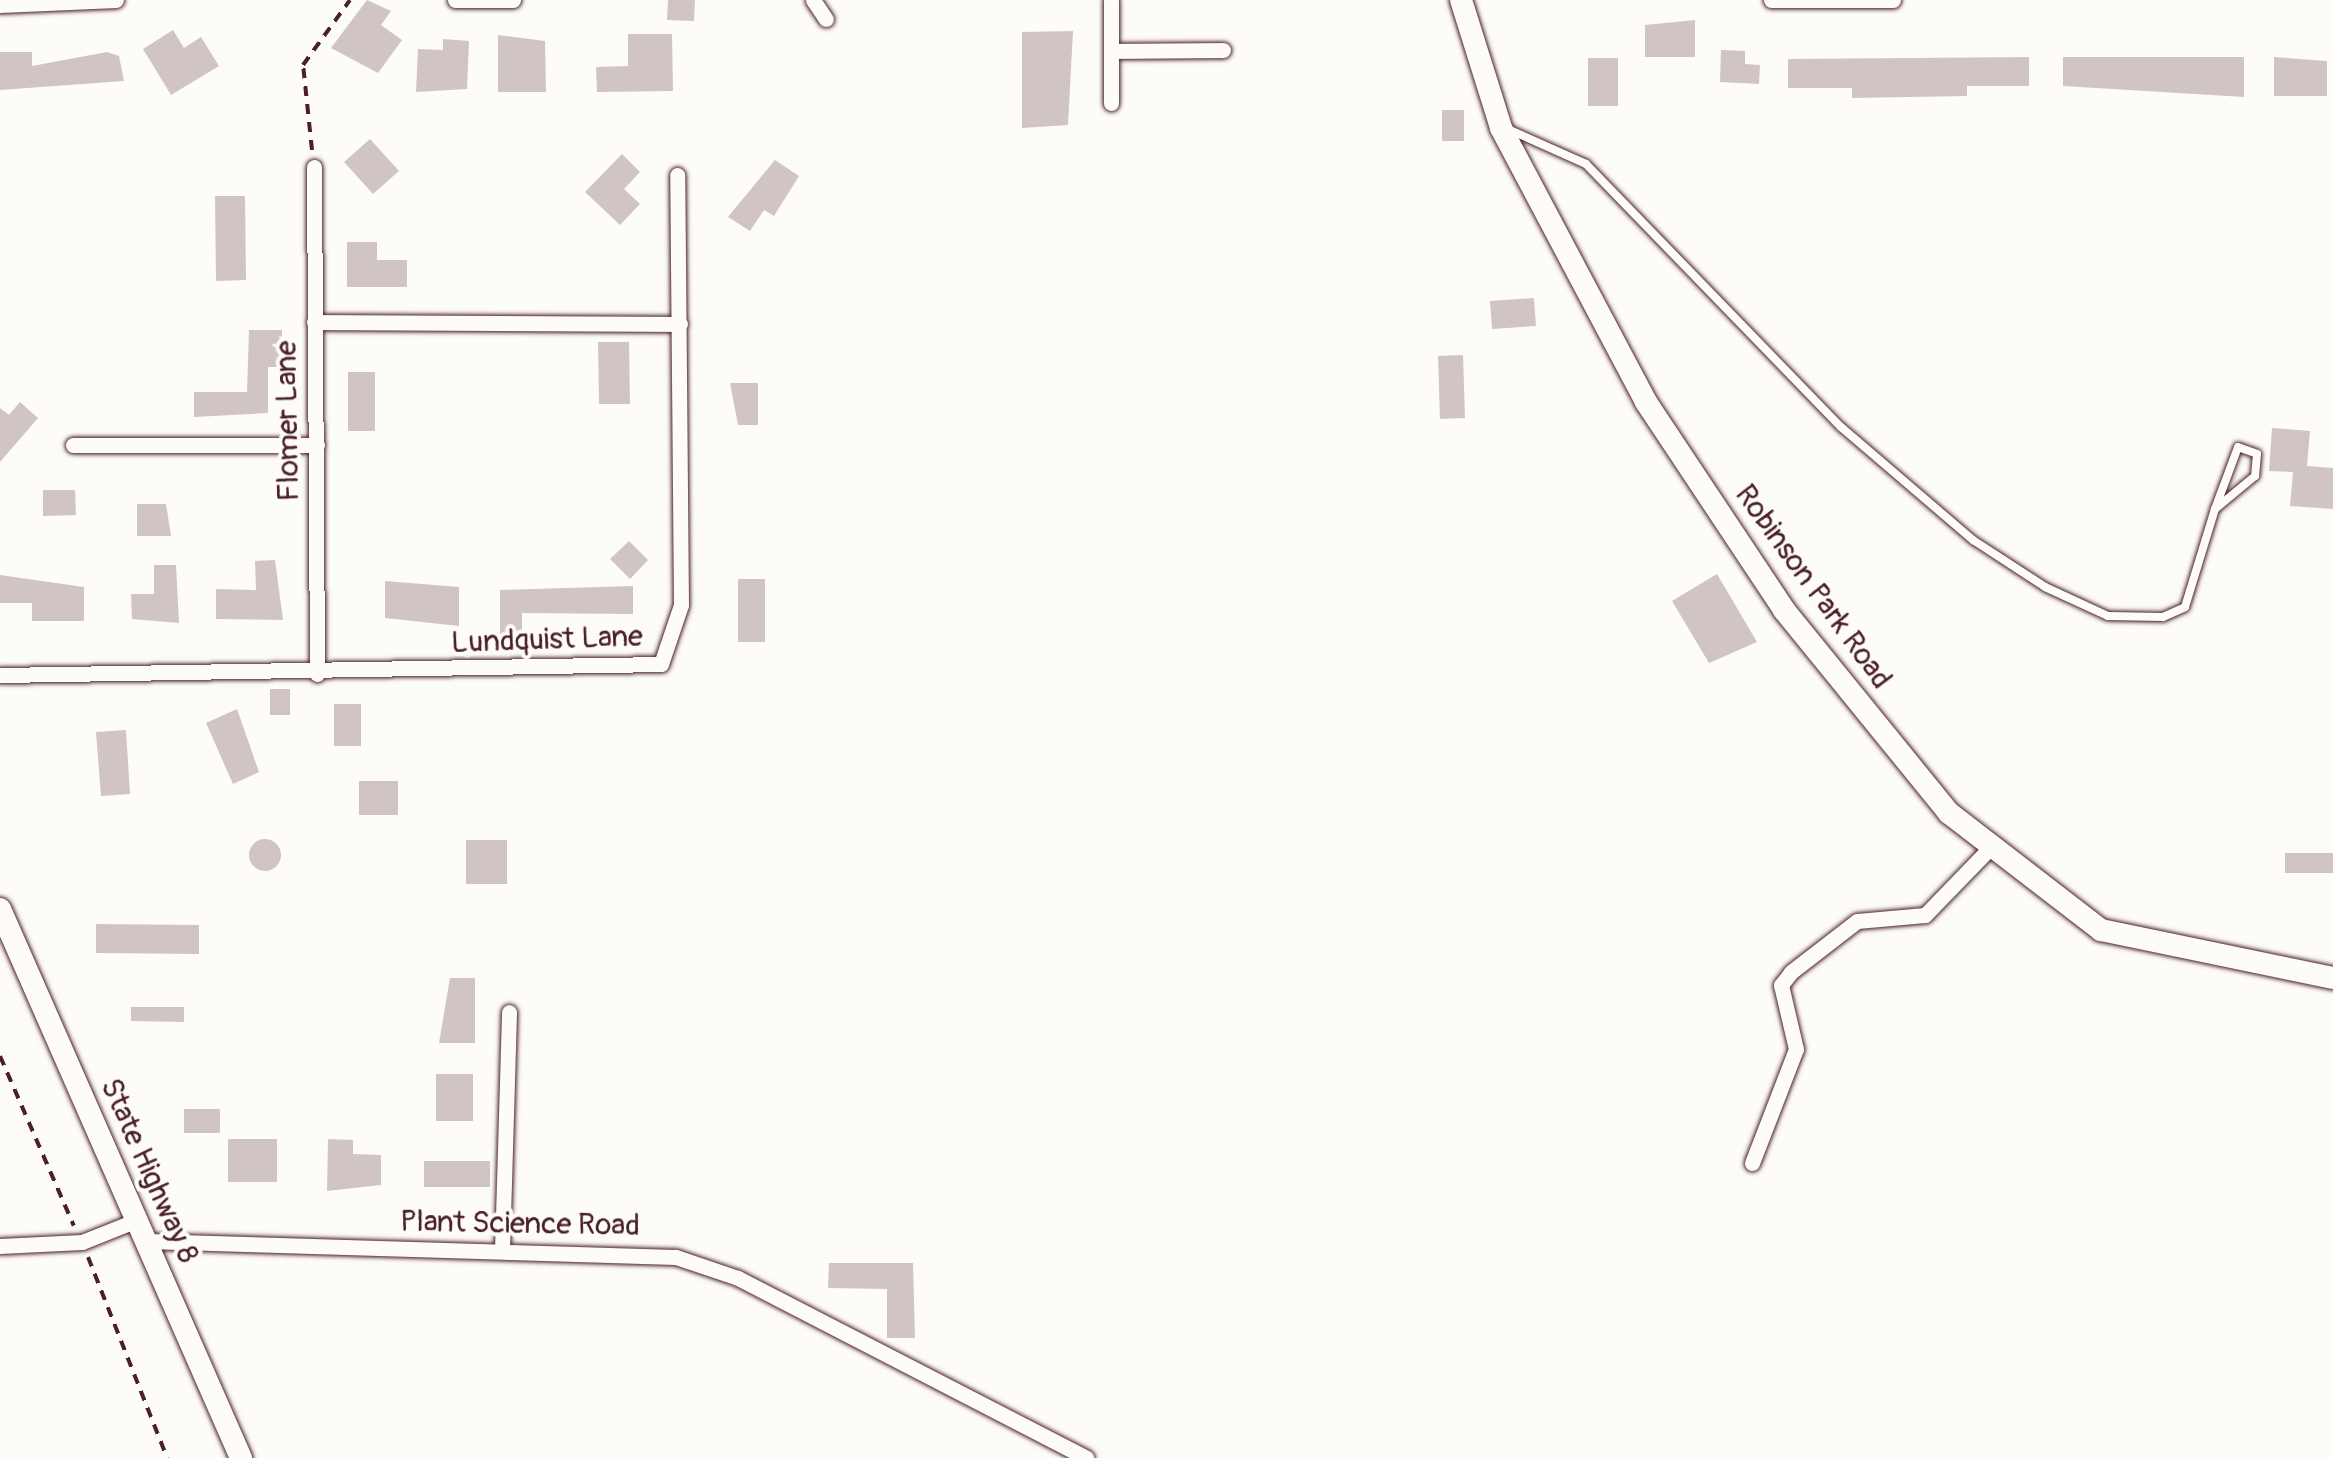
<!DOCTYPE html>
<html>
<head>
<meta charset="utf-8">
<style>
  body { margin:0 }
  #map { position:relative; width:2333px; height:1458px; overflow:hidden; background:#fdfcf7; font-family:Pangolin,sans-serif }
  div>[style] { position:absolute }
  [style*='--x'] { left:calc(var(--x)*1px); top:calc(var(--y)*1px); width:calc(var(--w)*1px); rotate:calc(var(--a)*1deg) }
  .building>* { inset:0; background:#d0c5c4 }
  .round { border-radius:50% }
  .path>* { height:4px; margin-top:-2px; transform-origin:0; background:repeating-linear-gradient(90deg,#4a1f2b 0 10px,transparent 0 18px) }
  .roads { filter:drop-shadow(0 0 2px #4a1f2b) drop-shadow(0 0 2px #4a1f2b) }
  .lane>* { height:8px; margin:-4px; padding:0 4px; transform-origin:4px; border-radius:4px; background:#fdfcf7 }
  .street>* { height:15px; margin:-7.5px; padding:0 7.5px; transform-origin:7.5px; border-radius:7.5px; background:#fdfcf7 }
  .secondary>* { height:22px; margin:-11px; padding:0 11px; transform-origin:11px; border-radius:11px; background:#fdfcf7 }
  span { translate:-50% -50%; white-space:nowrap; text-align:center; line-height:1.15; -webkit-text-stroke:8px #fdfcf7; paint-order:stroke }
  .street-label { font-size:30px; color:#4a1f2b }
</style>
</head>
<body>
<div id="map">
  <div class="building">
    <div style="clip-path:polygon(367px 0,391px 11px,381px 25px,402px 40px,378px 73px,331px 48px)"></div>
    <div style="clip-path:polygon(668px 0,695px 0,694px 21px,667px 20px)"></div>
    <div style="clip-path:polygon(1695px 20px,1695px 57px,1645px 57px,1645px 25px)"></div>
    <div style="clip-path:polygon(173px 30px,184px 48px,201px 37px,219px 66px,171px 95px,143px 49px)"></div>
    <div style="clip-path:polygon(1073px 31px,1068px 125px,1022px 128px,1022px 32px)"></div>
    <div style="clip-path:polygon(628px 34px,672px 34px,673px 91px,597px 92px,596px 67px,628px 66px)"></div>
    <div style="clip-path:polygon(498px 35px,545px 41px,546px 92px,498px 92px)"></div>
    <div style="clip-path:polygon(443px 39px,469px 41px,467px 89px,416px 92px,418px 49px,443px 50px)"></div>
    <div style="clip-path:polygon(1721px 50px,1745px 51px,1745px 64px,1760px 65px,1759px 84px,1720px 82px)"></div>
    <div style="clip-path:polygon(0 52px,32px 52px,32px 66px,107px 52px,119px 56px,124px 81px,0 90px)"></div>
    <div style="clip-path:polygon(2029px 57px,2029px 86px,1967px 86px,1967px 96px,1852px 98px,1852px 88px,1788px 88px,1788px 59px)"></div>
    <div style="clip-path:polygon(2063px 57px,2244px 57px,2244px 97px,2063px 86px)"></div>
    <div style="clip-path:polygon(2274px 57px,2327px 61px,2327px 96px,2274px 96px)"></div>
    <div style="clip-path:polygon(1588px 58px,1618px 58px,1618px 106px,1588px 106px)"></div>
    <div style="clip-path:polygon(1442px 110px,1464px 110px,1464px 141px,1442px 141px)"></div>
    <div style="clip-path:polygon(370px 139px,399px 171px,373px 194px,344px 162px)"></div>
    <div style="clip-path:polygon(622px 154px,640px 172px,624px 189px,640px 204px,620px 225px,585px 192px)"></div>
    <div style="clip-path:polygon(775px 160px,799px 176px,774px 216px,764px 210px,750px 231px,728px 217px)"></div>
    <div style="clip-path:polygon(215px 196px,245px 196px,246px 280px,216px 281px)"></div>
    <div style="clip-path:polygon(347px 242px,377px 242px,377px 260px,407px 260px,407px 287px,347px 287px)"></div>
    <div style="clip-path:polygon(1534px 298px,1536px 326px,1492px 329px,1490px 301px)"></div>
    <div style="clip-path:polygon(249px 330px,282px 330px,282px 367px,268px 367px,268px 413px,194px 417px,194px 392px,247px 392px)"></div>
    <div style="clip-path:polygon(598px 342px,629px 342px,630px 404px,599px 404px)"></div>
    <div style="clip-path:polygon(1463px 355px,1465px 418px,1440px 419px,1438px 356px)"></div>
    <div style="clip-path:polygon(348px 372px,375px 372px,375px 431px,348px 431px)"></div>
    <div style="clip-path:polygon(730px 383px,758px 383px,758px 425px,738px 425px)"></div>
    <div style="clip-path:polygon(20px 402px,38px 418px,0 462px,0 408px,9px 415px)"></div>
    <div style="clip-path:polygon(2272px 428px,2310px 431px,2307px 466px,2333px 468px,2333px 509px,2290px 506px,2293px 472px,2269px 471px)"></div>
    <div style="clip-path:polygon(43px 490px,75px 490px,76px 515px,43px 516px)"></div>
    <div style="clip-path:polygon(137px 504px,166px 504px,171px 536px,137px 536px)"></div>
    <div style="clip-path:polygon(629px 541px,648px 560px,630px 579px,610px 559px)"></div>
    <div style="clip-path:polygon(275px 560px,283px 620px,216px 619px,216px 589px,256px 590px,255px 561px)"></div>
    <div style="clip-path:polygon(154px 565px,176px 565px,179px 623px,132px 619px,131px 594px,154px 594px)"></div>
    <div style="clip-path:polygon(1717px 574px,1757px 642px,1709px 663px,1672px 601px)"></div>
    <div style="clip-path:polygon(0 575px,84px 587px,84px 621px,32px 621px,32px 603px,0 603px)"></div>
    <div style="clip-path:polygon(738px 579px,765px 579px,765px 642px,738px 642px)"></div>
    <div style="clip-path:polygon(385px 581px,459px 587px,459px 626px,385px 618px)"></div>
    <div style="clip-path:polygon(633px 586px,633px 614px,522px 613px,522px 634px,500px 634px,500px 590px)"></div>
    <div style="clip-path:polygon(270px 689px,290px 689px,290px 715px,270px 715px)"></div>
    <div style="clip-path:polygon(334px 704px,361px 704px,361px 746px,334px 746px)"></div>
    <div style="clip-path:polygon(237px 709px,259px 772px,233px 784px,206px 723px)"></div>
    <div style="clip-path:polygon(126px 730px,130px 794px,101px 796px,96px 732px)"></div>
    <div style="clip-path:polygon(359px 781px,398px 781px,398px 815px,359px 815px)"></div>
    <div class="round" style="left:249px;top:839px;width:32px;height:32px"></div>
    <div style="clip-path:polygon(466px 840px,507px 840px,507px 884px,466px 884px)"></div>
    <div style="clip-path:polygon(2285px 853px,2333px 853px,2333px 873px,2285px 873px)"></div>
    <div style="clip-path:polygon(96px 924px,199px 925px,199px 954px,96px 953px)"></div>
    <div style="clip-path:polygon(450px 978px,475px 978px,475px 1043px,439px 1043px)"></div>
    <div style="clip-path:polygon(131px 1007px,184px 1007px,184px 1022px,131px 1021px)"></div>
    <div style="clip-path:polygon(436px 1074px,473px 1074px,473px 1121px,436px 1121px)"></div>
    <div style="clip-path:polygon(184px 1109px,220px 1109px,220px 1133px,184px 1133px)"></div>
    <div style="clip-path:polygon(228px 1139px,277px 1139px,277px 1182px,228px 1182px)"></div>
    <div style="clip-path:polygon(328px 1139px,353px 1140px,353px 1154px,381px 1155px,381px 1185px,327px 1191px)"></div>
    <div style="clip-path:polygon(424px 1161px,490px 1161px,490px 1187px,424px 1187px)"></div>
    <div style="clip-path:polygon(829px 1263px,913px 1263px,915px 1338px,887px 1338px,887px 1289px,828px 1288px)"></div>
  </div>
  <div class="path">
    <div style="--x:312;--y:150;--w:85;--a:-96"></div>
    <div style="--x:303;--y:65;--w:80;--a:-54.1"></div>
    <div style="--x:0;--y:1056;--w:185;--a:66.5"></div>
    <div style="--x:88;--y:1257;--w:216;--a:68.5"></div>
  </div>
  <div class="roads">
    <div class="lane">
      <div style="--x:1510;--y:130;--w:83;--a:24.1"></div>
      <div style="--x:1586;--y:164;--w:366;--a:45.9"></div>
      <div style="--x:1841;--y:427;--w:174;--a:40.6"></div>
      <div style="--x:1973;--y:540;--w:86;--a:33.1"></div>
      <div style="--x:2045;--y:587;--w:69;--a:24.7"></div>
      <div style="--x:2108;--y:616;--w:55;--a:1"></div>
      <div style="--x:2163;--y:617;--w:24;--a:-24"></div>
      <div style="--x:2185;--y:607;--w:102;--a:-73"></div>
      <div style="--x:2238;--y:447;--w:20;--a:20"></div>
      <div style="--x:2257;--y:454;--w:22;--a:95"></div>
      <div style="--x:2255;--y:476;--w:52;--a:140.5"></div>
      <div style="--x:2215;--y:509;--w:66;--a:-69.6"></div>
    </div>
    <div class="street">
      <div style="--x:455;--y:0;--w:58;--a:0"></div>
      <div style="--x:813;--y:0;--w:23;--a:56"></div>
      <div style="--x:1111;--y:0;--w:103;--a:90"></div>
      <div style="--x:1771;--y:0;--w:122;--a:0"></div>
      <div style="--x:0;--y:5;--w:116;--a:-2.5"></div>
      <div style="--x:1111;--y:51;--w:112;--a:-0.5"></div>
      <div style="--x:314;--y:167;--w:507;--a:89.66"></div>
      <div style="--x:314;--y:322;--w:366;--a:0.3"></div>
      <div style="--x:73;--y:445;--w:244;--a:0"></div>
      <div style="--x:0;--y:675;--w:661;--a:-0.95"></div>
      <div style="--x:661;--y:664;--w:62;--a:-71.3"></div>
      <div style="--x:681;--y:605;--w:430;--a:-90.5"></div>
      <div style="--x:1752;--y:1163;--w:122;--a:-68.9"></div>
      <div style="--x:1796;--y:1049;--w:66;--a:-103.2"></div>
      <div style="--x:1781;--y:985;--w:16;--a:-52"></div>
      <div style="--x:1791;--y:972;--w:83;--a:-37.7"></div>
      <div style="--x:1857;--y:921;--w:68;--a:-5"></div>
      <div style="--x:1925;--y:915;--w:93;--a:-45.9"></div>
      <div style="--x:146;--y:1241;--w:530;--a:1.73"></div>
      <div style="--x:676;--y:1257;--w:65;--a:18.7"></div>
      <div style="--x:738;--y:1278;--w:392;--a:27.3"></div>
      <div style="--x:0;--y:1246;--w:82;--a:-2.8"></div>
      <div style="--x:82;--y:1242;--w:59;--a:-21.8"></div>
      <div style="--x:502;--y:1250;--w:238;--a:-88.3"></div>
    </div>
    <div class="secondary">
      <div style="--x:1461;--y:0;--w:134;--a:72.6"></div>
      <div style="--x:1501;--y:128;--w:310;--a:62.1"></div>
      <div style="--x:1646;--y:402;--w:250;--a:56.4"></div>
      <div style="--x:1784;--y:610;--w:262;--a:50.9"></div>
      <div style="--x:1949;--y:813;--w:192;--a:37.6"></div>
      <div style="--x:2101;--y:930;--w:237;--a:11.7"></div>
      <div style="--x:0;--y:909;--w:600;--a:66.3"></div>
    </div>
  </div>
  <div class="street-label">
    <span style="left:288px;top:421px;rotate:-91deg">Flomer Lane</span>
    <span style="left:1813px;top:587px;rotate:54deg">Robinson Park Road</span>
    <span style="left:547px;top:640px;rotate:-2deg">Lundquist Lane</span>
    <span style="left:149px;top:1171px;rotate:66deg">State Highway 8</span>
    <span style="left:520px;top:1224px;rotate:1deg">Plant Science Road</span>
  </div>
</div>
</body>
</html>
